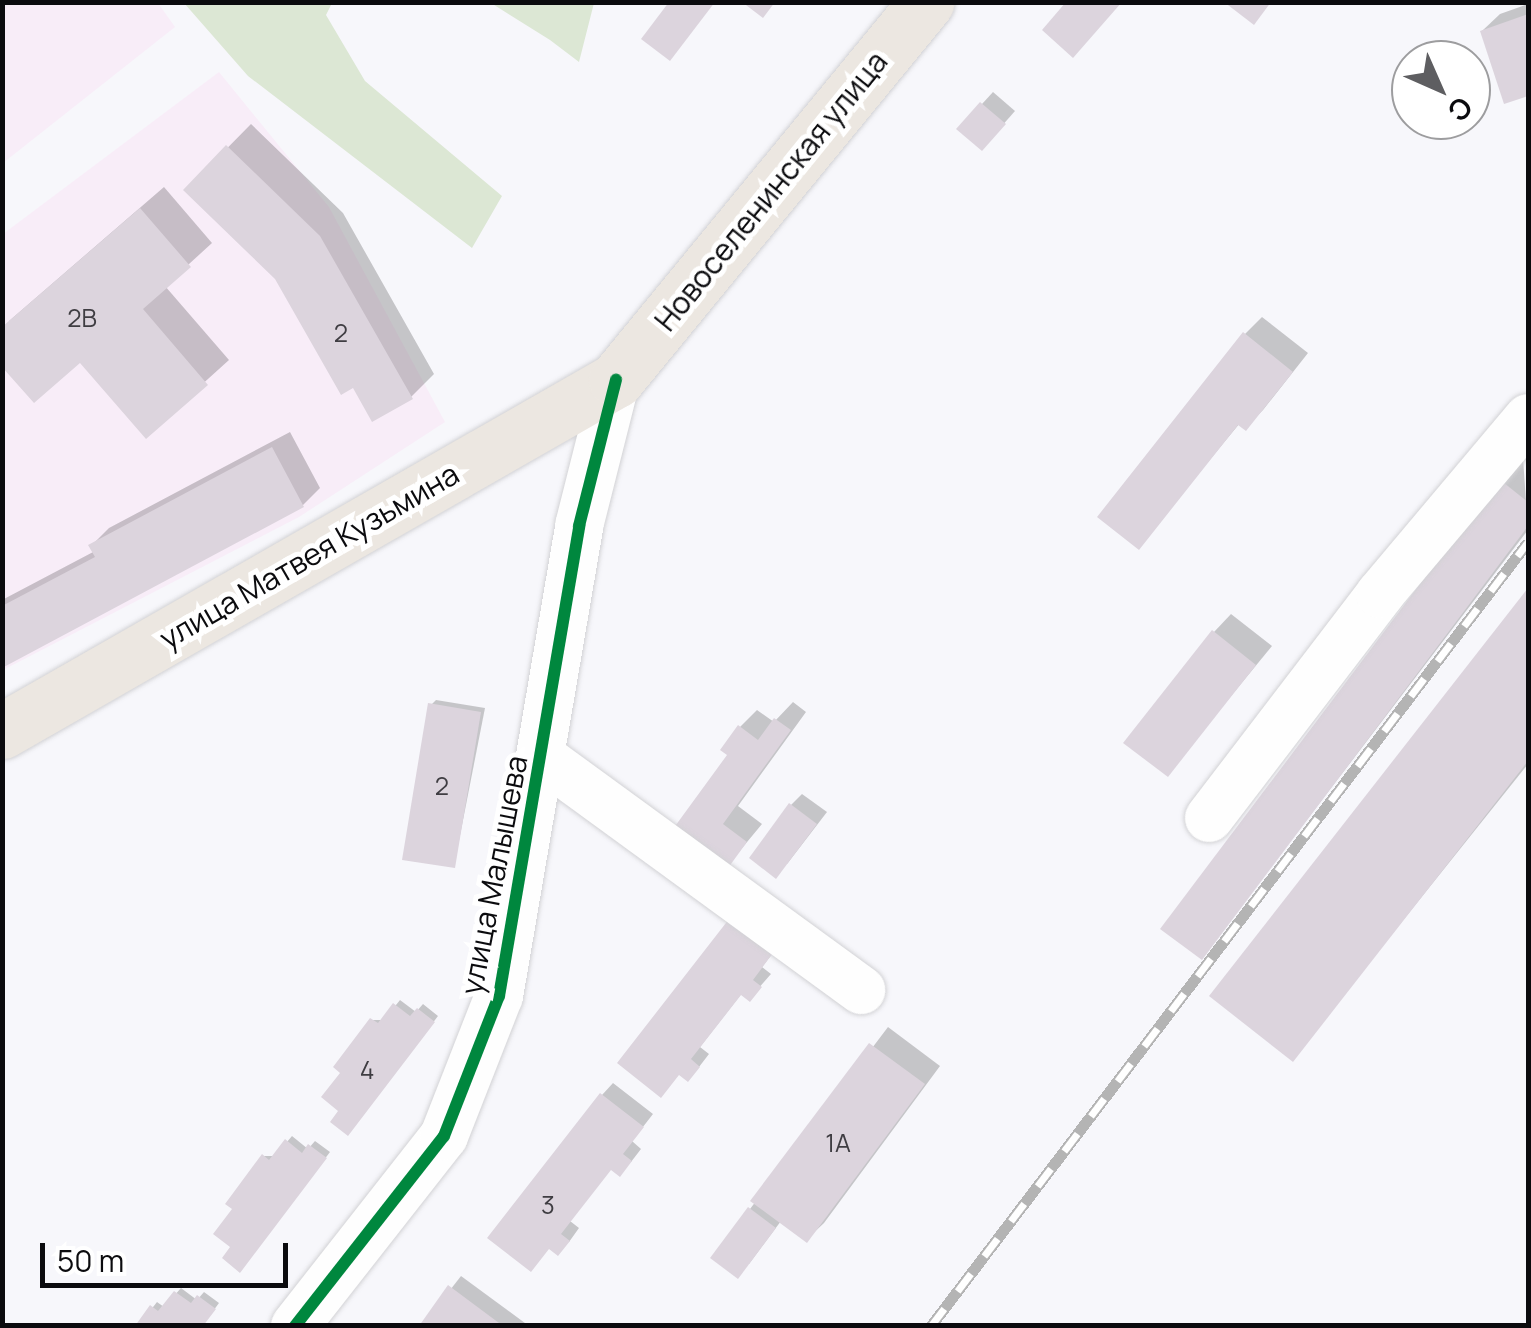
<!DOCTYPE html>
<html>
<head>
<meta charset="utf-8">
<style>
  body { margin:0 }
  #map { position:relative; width:1531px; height:1328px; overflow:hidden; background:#f7f7fb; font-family:Manrope,sans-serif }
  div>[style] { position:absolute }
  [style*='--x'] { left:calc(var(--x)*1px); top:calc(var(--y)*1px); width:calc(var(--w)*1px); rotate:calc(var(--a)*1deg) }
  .industrial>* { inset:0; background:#f8edf8 }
  .green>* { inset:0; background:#dce7d4 }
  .shadow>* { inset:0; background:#0003 }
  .building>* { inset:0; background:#dcd4dd }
  .roads { filter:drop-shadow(0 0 2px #d2d2d5) drop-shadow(0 0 2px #d2d2d5) }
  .minor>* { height:48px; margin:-24px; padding:0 24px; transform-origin:24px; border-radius:24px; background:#fefefe }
  .major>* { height:55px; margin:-27.5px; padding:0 27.5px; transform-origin:27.5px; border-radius:27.5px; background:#ece7e1 }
  .rail>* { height:11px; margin-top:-5.5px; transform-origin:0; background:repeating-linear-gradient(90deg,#fff 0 22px,#b4b4b4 0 44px); box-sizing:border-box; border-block:2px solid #b4b4b4 }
  .cycleway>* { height:12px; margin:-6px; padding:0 6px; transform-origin:6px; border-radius:6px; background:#00873e }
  span { translate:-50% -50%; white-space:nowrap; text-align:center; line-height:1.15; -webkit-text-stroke:10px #fff; paint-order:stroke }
  .number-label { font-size:25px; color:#3f3d42 }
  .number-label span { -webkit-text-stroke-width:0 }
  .street-label { font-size:30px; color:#0b0b0e }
  .frame { position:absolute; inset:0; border:5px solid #0b0b0e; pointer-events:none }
  .north { position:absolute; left:1391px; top:40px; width:100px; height:100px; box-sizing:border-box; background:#fff; border:2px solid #9d9d9f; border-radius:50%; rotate:135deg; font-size:28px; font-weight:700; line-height:40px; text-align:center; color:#0b0b0e }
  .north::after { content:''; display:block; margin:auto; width:35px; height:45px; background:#5e5e61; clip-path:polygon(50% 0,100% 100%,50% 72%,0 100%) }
  .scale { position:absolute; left:40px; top:1243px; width:248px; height:45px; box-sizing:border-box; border:5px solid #0b0b0e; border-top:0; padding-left:12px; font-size:30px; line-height:35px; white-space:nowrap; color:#0b0b0e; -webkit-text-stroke:8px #fff; paint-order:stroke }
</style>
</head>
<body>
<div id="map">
  <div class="industrial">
    <div style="clip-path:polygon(3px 2px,158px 3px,175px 27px,3px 163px)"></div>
    <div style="clip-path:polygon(219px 72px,329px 207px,445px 422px,299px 517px,3px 670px,3px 234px)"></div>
  </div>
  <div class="green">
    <div style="clip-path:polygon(184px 3px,332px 3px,326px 15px,365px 81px,502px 196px,472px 248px,248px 76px)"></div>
    <div style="clip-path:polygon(491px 3px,594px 3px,579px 62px,550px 40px)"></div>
  </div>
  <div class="shadow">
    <div style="clip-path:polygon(1528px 4px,1528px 93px,1506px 101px,1482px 31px,1500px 14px)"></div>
    <div style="clip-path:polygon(993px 92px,1015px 111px,993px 136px,960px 128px)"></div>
    <div style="clip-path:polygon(251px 124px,343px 213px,434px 374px,411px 397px,354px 385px,277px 277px,186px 190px)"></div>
    <div style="clip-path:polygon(164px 187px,212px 243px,165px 286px,229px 360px,146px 435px,80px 360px,9px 321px)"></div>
    <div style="clip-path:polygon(1262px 317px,1308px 353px,1263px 410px,1245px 428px,1240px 423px,1138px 547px,1245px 334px)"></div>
    <div style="clip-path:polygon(290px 432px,320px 488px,303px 505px,2px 665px,2px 600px,95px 551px,92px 545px,109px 528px)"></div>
    <div style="clip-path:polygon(1523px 458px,1528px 530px,1202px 957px,1164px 928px)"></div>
    <div style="clip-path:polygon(1528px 592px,1528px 764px,1292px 1059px,1212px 996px)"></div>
    <div style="clip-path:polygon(1231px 614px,1272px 646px,1167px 774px,1214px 632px)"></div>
    <div style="clip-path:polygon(436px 700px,485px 708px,454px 866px,431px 705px)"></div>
    <div style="clip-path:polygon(793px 702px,806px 712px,738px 806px,762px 824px,728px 865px,677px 829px,731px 754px,740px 727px,757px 710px,774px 722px)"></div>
    <div style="clip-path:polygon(802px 794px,827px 812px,787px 864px,791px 805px)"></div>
    <div style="clip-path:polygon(742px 909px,783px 940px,762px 967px,771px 974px,749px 999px,742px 993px,700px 1047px,709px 1054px,699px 1067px,688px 1078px,680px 1073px,661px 1094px,621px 1063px)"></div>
    <div style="clip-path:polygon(400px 1000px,416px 1012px,423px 1004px,438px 1016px,353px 1128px,342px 1110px,344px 1072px,372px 1020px,384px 1020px)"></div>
    <div style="clip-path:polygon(888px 1027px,940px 1066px,824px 1223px,806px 1240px,781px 1221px,749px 1264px,750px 1209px)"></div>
    <div style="clip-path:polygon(613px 1083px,653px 1114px,632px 1141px,641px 1149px,631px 1162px,612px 1167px,570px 1221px,579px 1228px,569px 1242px,550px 1247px,602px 1095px)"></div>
    <div style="clip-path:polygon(292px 1136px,308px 1149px,315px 1141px,330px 1152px,245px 1264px,234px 1246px,235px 1208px,264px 1156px,275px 1156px)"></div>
    <div style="clip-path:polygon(461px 1276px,529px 1326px,422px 1326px)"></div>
    <div style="clip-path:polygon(181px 1288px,197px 1300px,204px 1292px,219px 1303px,202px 1326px,138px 1326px,157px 1302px,164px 1307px)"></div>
  </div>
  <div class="building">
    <div style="clip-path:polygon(669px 2px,715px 2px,670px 61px,641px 39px)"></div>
    <div style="clip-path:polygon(742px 2px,775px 2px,763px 18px)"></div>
    <div style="clip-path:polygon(1066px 2px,1122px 2px,1073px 58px,1042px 30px)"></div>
    <div style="clip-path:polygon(1224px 2px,1271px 2px,1254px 25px)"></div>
    <div style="clip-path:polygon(1528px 14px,1528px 96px,1504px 104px,1480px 31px)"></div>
    <div style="clip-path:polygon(980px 102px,1006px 124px,982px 151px,956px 129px)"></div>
    <div style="clip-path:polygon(226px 145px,320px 236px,413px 399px,372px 422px,353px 388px,341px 395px,275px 279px,183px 190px)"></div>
    <div style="clip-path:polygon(140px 208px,191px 267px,143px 309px,208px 385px,146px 439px,80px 363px,34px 403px,2px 367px,2px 327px)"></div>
    <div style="clip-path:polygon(1243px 332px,1293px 372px,1246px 431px,1238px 425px,1139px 550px,1097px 517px)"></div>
    <div style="clip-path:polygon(272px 447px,304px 507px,2px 668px,2px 606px,95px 557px,88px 545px)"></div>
    <div style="clip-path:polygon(1499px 479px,1528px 502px,1528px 526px,1202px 960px,1160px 929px)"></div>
    <div style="clip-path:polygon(1528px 588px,1528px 761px,1293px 1062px,1209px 996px)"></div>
    <div style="clip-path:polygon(1212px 630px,1256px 665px,1168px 777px,1123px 743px)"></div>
    <div style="clip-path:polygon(428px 703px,481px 712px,455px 868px,402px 860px)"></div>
    <div style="clip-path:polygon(774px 718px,791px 730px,723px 824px,747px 842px,728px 868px,673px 829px,727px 755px,720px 750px,738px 725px,758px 740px)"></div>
    <div style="clip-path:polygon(789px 803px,817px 824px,776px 879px,749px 858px)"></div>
    <div style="clip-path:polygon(729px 919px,773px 953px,753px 980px,762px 987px,750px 1002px,741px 995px,691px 1059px,700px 1067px,688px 1082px,679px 1075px,661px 1098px,617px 1063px)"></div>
    <div style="clip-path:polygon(393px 1003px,410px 1016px,417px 1008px,435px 1022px,348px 1136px,330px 1122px,338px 1111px,321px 1097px,340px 1073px,333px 1067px,370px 1018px,378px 1023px)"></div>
    <div style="clip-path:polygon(869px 1043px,925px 1084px,807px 1243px,750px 1201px)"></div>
    <div style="clip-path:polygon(600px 1093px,644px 1127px,623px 1154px,632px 1161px,620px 1177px,611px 1170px,561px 1234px,570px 1241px,558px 1256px,549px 1249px,531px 1272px,487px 1238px)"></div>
    <div style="clip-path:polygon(285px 1139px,302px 1153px,308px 1144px,327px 1158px,240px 1273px,222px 1258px,230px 1247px,213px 1234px,232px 1209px,225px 1204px,262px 1154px,269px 1160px)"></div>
    <div style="clip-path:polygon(748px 1207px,776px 1228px,738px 1279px,710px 1258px)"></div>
    <div style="clip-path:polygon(448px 1285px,503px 1326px,419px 1326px)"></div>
    <div style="clip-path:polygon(174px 1291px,191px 1303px,197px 1295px,216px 1309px,203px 1326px,135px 1326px,150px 1305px,158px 1311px)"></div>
  </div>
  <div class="roads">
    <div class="minor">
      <div style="--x:543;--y:758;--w:394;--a:36.1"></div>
      <div style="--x:1209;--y:818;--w:282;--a:-52.6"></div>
      <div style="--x:1380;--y:594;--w:230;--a:-49.9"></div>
      <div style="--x:295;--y:1326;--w:241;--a:-51.9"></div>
      <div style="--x:444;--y:1136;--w:150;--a:-68.6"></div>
      <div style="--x:499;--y:996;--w:477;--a:-80.3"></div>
      <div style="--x:579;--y:526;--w:151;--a:-75.8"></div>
    </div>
    <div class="major">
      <div style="--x:2;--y:731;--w:707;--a:-29.75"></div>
      <div style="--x:616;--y:380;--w:489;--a:-50.6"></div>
    </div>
  </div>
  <div class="rail">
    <div style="--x:931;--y:1326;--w:985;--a:-52.71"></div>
  </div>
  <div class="cycleway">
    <div style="--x:295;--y:1326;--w:241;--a:-51.9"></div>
    <div style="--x:444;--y:1136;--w:150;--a:-68.6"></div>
    <div style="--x:499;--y:996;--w:477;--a:-80.3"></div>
    <div style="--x:579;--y:526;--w:151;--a:-75.8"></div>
  </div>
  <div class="number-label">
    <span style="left:82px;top:318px">2В</span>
    <span style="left:341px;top:333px">2</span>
    <span style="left:442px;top:786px">2</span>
    <span style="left:367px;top:1070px">4</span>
    <span style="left:838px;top:1143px">1А</span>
    <span style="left:548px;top:1205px">3</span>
  </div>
  <div class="street-label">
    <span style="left:771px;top:191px;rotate:-51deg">Новоселенинская улица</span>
    <span style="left:309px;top:556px;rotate:-30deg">улица Матвея Кузьмина</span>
    <span style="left:494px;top:875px;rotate:-79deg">улица Малышева</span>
  </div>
  <div class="frame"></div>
  <div class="north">С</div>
  <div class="scale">50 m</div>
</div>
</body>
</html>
